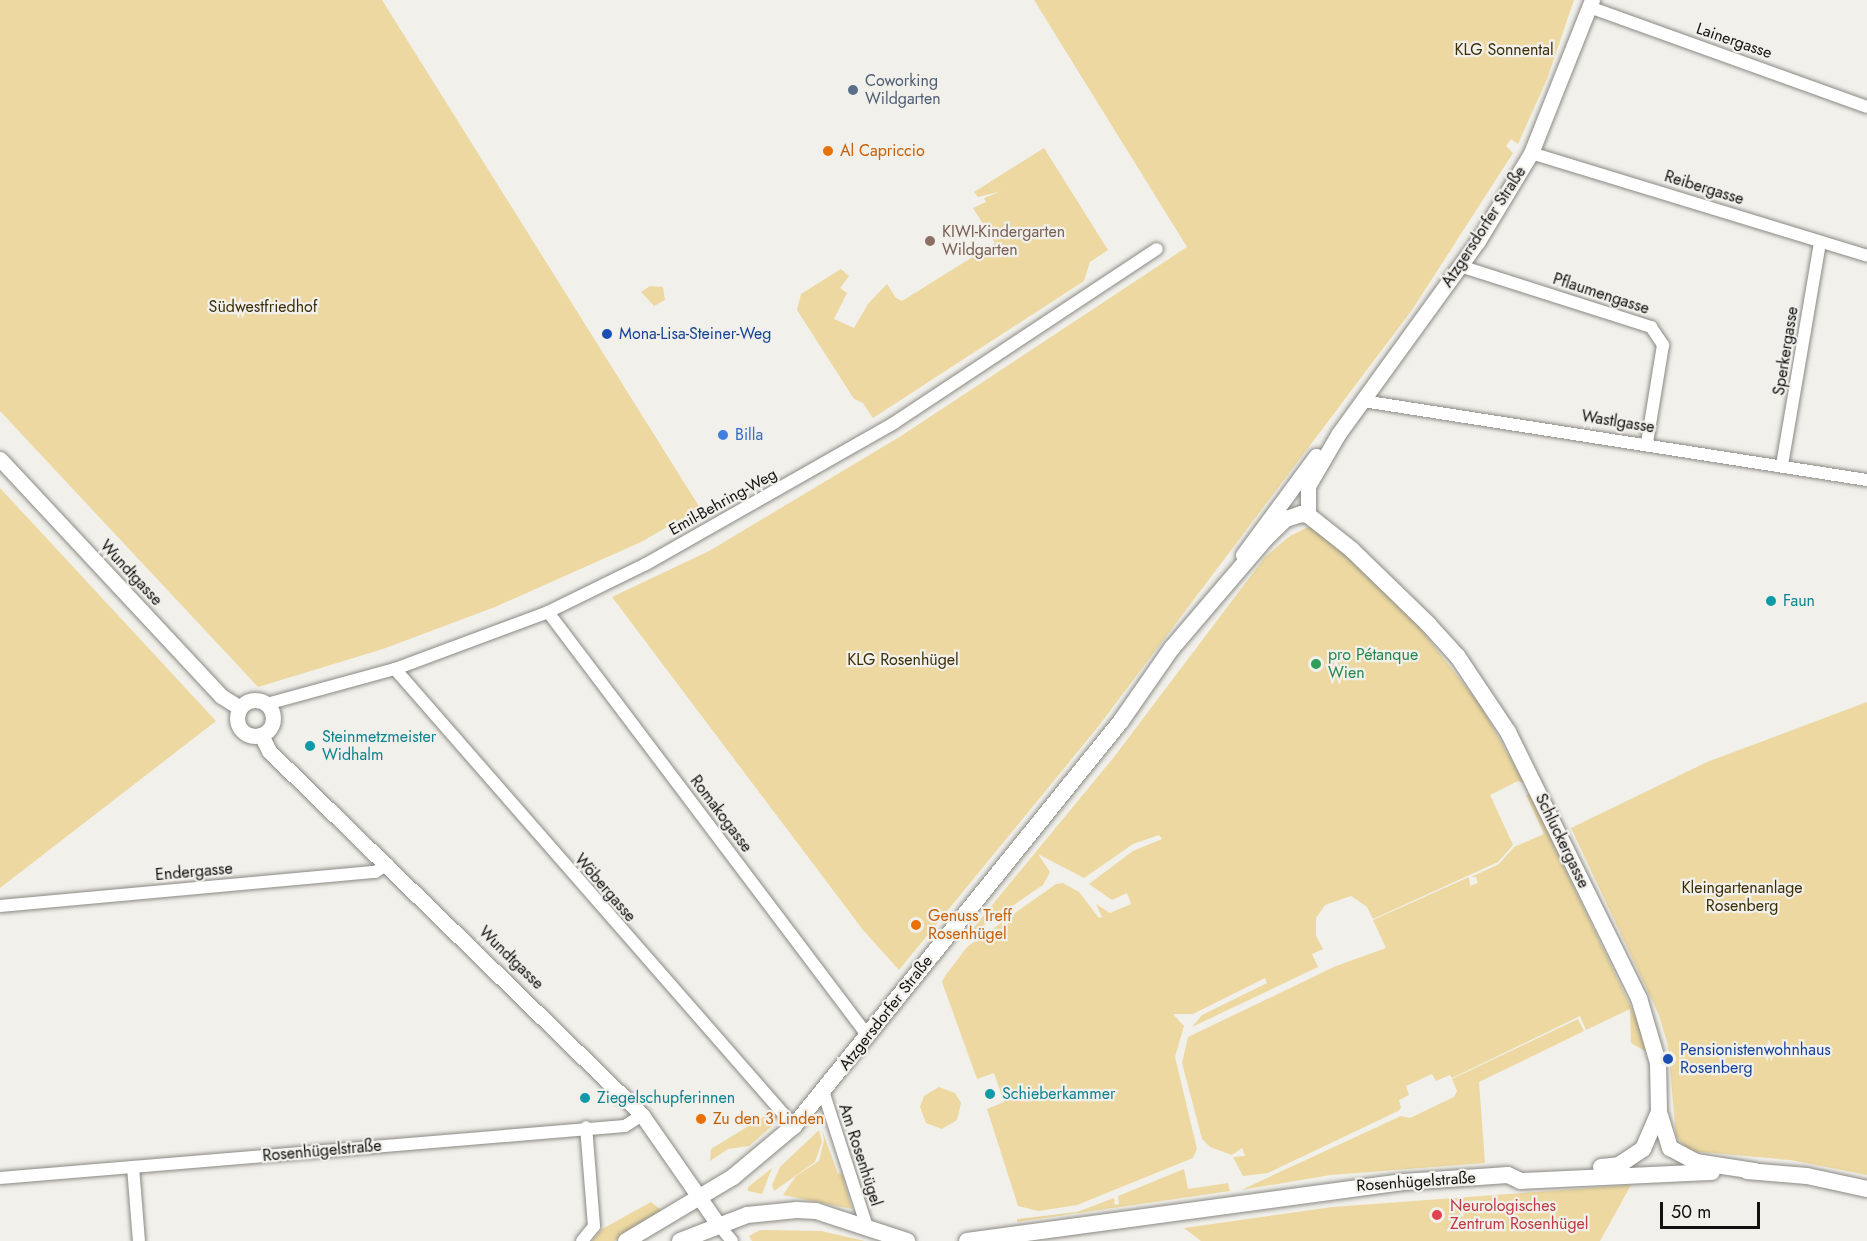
<!DOCTYPE html>
<html>
<head>
<meta charset="utf-8">
<style>
  body { margin:0 }
  #map { position:relative; width:1867px; height:1241px; overflow:hidden; background:#f2f0eb; font-family:Jost,sans-serif }
  div>[style] { position:absolute }
  [style*='--x'] { left:calc(var(--x)*1px); top:calc(var(--y)*1px); width:calc(var(--w)*1px); rotate:calc(var(--a)*1deg) }
  .green>* { inset:0; background:#ecd8a0 }
  .roads { filter:drop-shadow(0 0 2px #8a8983) drop-shadow(0 0 2px #8a8983) }
  .minor>* { height:12px; margin:-6px; padding:0 6px; transform-origin:6px; border-radius:6px; background:#fff }
  .tertiary>* { height:15px; margin:-7.5px; padding:0 7.5px; transform-origin:7.5px; border-radius:7.5px; background:#fff }
  .tertiary>.ring { margin:-7.5px; padding:0; box-sizing:content-box; background:none; border:15px solid #fff; border-radius:50% }
  .secondary>* { height:16px; margin:-8px; padding:0 8px; transform-origin:8px; border-radius:8px; background:#fff }
  .dots>* { width:16px; height:16px; translate:-50% -50%; box-sizing:border-box; border:3px solid #f2f0eb; border-radius:50% }
  span { translate:-50% -50%; white-space:nowrap; text-align:center; line-height:1.15; -webkit-text-stroke:4.5px #f2f0eb; paint-order:stroke }
  .street-label { font-size:16px; color:#121110 }
  .park-label { font-size:16px; color:#3b2e06 }
  .service-label { font-size:16px; color:#4e5e75 }
  .left { translate:0 -50%; text-align:left }
  .food-label { font-size:16px; color:#c56008 }
  .education-label { font-size:16px; color:#785e54 }
  .transit-label { font-size:16px; color:#164399 }
  .shop-label { font-size:16px; color:#366cbe }
  .culture-label { font-size:16px; color:#0d838f }
  .leisure-label { font-size:16px; color:#27864d }
  .health-label { font-size:16px; color:#be3a42 }
  .scale { position:absolute; left:1660px; top:1202px; width:100px; height:27px; box-sizing:border-box; border:3px solid #121110; border-top:0; padding-left:8px; font-size:18px; line-height:21px; white-space:nowrap; color:#121110; -webkit-text-stroke:4px #f2f0eb; paint-order:stroke }
</style>
</head>
<body>
<div id="map">
  <div class="green">
    <div style="clip-path:polygon(0 0,382px 0,700px 508px,641px 542px,495px 607px,383px 649px,258px 687px,0 411px)"></div>
    <div style="clip-path:polygon(1034px 0,1574px 0,1547px 79px,1518px 144px,1511px 139px,1506px 146px,1513px 153px,1412px 310px,1097px 728px,899px 970px,863px 930px,612px 597px,709px 551px,901px 436px,1187px 247px)"></div>
    <div style="clip-path:polygon(1044px 148px,1108px 250px,1090px 262px,1084px 281px,873px 418px,863px 403px,854px 399px,797px 310px,801px 294px,841px 269px,849px 276px,840px 288px,847px 293px,834px 319px,854px 328px,868px 304px,887px 284px,896px 298px,902px 301px,995px 243px,973px 208px,986px 202px,984px 198px,1002px 191px,978px 197px,974px 192px)"></div>
    <div style="clip-path:polygon(650px 286px,663px 287px,665px 300px,654px 306px,641px 292px)"></div>
    <div style="clip-path:polygon(0 488px,216px 721px,0 888px)"></div>
    <div style="clip-path:polygon(1314px 524px,1419px 627px,1481px 706px,1524px 783px,1518px 781px,1490px 795px,1513px 845px,1498px 862px,1373px 919px,1367px 907px,1351px 896px,1325px 905px,1316px 918px,1316px 936px,1323px 949px,1312px 954px,1318px 967px,1192px 1027px,1202px 1015px,1267px 983px,1265px 978px,1193px 1014px,1173px 1014px,1184px 1026px,1175px 1057px,1197px 1149px,1193px 1158px,1077px 1205px,1039px 1211px,1018px 1206px,987px 1109px,1004px 1102px,994px 1073px,977px 1079px,942px 982px,945px 976px,967px 947px,1056px 884px,1063px 883px,1079px 892px,1099px 918px,1102px 917px,1096px 904px,1110px 913px,1131px 904px,1127px 893px,1112px 900px,1089px 884px,1133px 851px,1162px 839px,1159px 835px,1133px 844px,1084px 878px,1038px 854px,1050px 872px,1043px 885px,965px 938px,1114px 757px,1265px 557px,1290px 536px)"></div>
    <div style="clip-path:polygon(1867px 702px,1867px 1175px,1790px 1160px,1689px 1151px,1676px 1136px,1668px 1046px,1659px 1015px,1571px 828px,1707px 762px)"></div>
    <div style="clip-path:polygon(1529px 794px,1631px 1007px,1647px 1045px,1645px 1051px,1631px 1043px,1630px 1009px,1586px 1030px,1580px 1016px,1452px 1078px,1450px 1075px,1436px 1081px,1432px 1074px,1406px 1086px,1409px 1095px,1399px 1100px,1401px 1108px,1398px 1111px,1268px 1173px,1243px 1176px,1233px 1157px,1245px 1156px,1242px 1148px,1232px 1155px,1210px 1147px,1202px 1139px,1182px 1063px,1188px 1037px,1336px 966px,1386px 948px,1373px 920px,1469px 877px,1470px 886px,1478px 883px,1476px 877px,1471px 877px,1499px 864px,1514px 847px,1544px 834px,1526px 795px)"></div>
    <div style="clip-path:polygon(1578px 1019px,1584px 1031px,1479px 1082px,1485px 1163px,1331px 1175px,1241px 1190px,1401px 1116px,1410px 1118px,1454px 1097px,1457px 1091px,1452px 1079px)"></div>
    <div style="clip-path:polygon(939px 1087px,955px 1093px,961px 1103px,957px 1120px,942px 1129px,926px 1123px,920px 1107px,924px 1096px)"></div>
    <div style="clip-path:polygon(773px 1111px,778px 1117px,772px 1126px,749px 1146px,728px 1149px,710px 1161px,711px 1149px)"></div>
    <div style="clip-path:polygon(819px 1130px,822px 1142px,815px 1162px,774px 1191px,772px 1185px,780px 1167px)"></div>
    <div style="clip-path:polygon(822px 1130px,838px 1174px,842px 1173px,852px 1209px,783px 1195px,796px 1176px,819px 1161px,824px 1140px)"></div>
    <div style="clip-path:polygon(772px 1168px,762px 1194px,748px 1191px,748px 1187px)"></div>
    <div style="clip-path:polygon(1184px 1169px,1188px 1189px,1228px 1183px,1230px 1191px,1017px 1222px,1017px 1219px,1077px 1212px,1114px 1198px,1115px 1205px,1119px 1204px,1118px 1196px)"></div>
    <div style="clip-path:polygon(1631px 1185px,1600px 1241px,1201px 1241px,1184px 1228px,1332px 1207px)"></div>
    <div style="clip-path:polygon(651px 1202px,665px 1213px,614px 1241px,592px 1241px,602px 1229px)"></div>
    <div style="clip-path:polygon(760px 1230px,821px 1231px,865px 1241px,752px 1241px,749px 1236px)"></div>
  </div>
  <div class="roads">
    <div class="minor">
      <div style="--x:1589;--y:7;--w:295;--a:19.8"></div>
      <div style="--x:1531;--y:153;--w:351;--a:17"></div>
      <div style="--x:1460;--y:266;--w:201;--a:17.7"></div>
      <div style="--x:1651;--y:327;--w:22;--a:56"></div>
      <div style="--x:1663;--y:345;--w:99;--a:99.3"></div>
      <div style="--x:1363;--y:401;--w:510;--a:8.91"></div>
      <div style="--x:1782;--y:465;--w:226;--a:-80.3"></div>
      <div style="--x:548;--y:612;--w:531;--a:52.96"></div>
      <div style="--x:395;--y:669;--w:607;--a:48.88"></div>
      <div style="--x:267;--y:704;--w:133;--a:-15.3"></div>
      <div style="--x:395;--y:669;--w:163;--a:-20.4"></div>
      <div style="--x:548;--y:612;--w:109;--a:-26.1"></div>
      <div style="--x:646;--y:564;--w:285;--a:-29.6"></div>
      <div style="--x:894;--y:423;--w:315;--a:-33.5"></div>
      <div style="--x:0;--y:906;--w:377;--a:-5.2"></div>
      <div style="--x:375;--y:872;--w:15;--a:-32"></div>
      <div style="--x:824;--y:1094;--w:140;--a:72.1"></div>
      <div style="--x:133;--y:1167;--w:74;--a:85.4"></div>
      <div style="--x:0;--y:1178;--w:627;--a:-4.76"></div>
      <div style="--x:625;--y:1126;--w:20;--a:-33"></div>
      <div style="--x:717;--y:1223;--w:23;--a:50"></div>
      <div style="--x:582;--y:1241;--w:19;--a:-51"></div>
      <div style="--x:594;--y:1226;--w:99;--a:-94.6"></div>
    </div>
    <div class="tertiary">
      <div style="--x:0;--y:459;--w:324;--a:47"></div>
      <div style="--x:221;--y:696;--w:22;--a:32"></div>
      <div style="--x:1308;--y:515;--w:29;--a:-90"></div>
      <div style="--x:1308;--y:486;--w:61;--a:-59.7"></div>
      <div style="--x:1339;--y:433;--w:237;--a:-54.1"></div>
      <div style="--x:1478;--y:241;--w:103;--a:-58.9"></div>
      <div style="--x:1531;--y:153;--w:165;--a:-68.3"></div>
      <div style="--x:1243;--y:555;--w:123;--a:-53.6"></div>
      <div class="ring" style="left:237px;top:700px;width:21px;height:21px"></div>
      <div style="--x:261;--y:735;--w:18;--a:63"></div>
      <div style="--x:269;--y:751;--w:521;--a:44.3"></div>
      <div style="--x:642;--y:1115;--w:131;--a:55.2"></div>
    </div>
    <div class="secondary">
      <div style="--x:1601;--y:1167;--w:18;--a:-6"></div>
      <div style="--x:1619;--y:1165;--w:29;--a:-34"></div>
      <div style="--x:1643;--y:1149;--w:40;--a:-66.6"></div>
      <div style="--x:1747;--y:1171;--w:60;--a:4.8"></div>
      <div style="--x:1807;--y:1176;--w:61;--a:12.2"></div>
      <div style="--x:626;--y:1241;--w:125;--a:-30.9"></div>
      <div style="--x:733;--y:1177;--w:80;--a:-39.9"></div>
      <div style="--x:794;--y:1126;--w:521;--a:-51.08"></div>
      <div style="--x:1121;--y:721;--w:89;--a:-55.1"></div>
      <div style="--x:1172;--y:648;--w:145;--a:-49.5"></div>
      <div style="--x:1266;--y:538;--w:28;--a:-44"></div>
      <div style="--x:1286;--y:519;--w:16;--a:-18"></div>
      <div style="--x:1301;--y:514;--w:7;--a:8"></div>
      <div style="--x:1308;--y:515;--w:56;--a:38.5"></div>
      <div style="--x:1352;--y:550;--w:107;--a:44.2"></div>
      <div style="--x:1429;--y:625;--w:43;--a:47.8"></div>
      <div style="--x:1458;--y:657;--w:90;--a:56.3"></div>
      <div style="--x:1508;--y:732;--w:297;--a:63.8"></div>
      <div style="--x:1639;--y:998;--w:68;--a:73.7"></div>
      <div style="--x:1658;--y:1063;--w:49;--a:88.8"></div>
      <div style="--x:1659;--y:1112;--w:38;--a:73"></div>
      <div style="--x:1670;--y:1148;--w:30;--a:28"></div>
      <div style="--x:1696;--y:1162;--w:60;--a:8.7"></div>
      <div style="--x:680;--y:1241;--w:72;--a:-21.2"></div>
      <div style="--x:747;--y:1215;--w:50;--a:-5.7"></div>
      <div style="--x:797;--y:1210;--w:19;--a:3"></div>
      <div style="--x:816;--y:1211;--w:96;--a:18.2"></div>
      <div style="--x:967;--y:1241;--w:440;--a:-7.7"></div>
      <div style="--x:1403;--y:1182;--w:105;--a:-3.8"></div>
      <div style="--x:1508;--y:1175;--w:14;--a:25"></div>
      <div style="--x:1521;--y:1181;--w:191;--a:-2.7"></div>
    </div>
  </div>
  <div class="dots">
    <div style="left:853px;top:90px;background:#5c6f8a"></div>
    <div style="left:828px;top:151px;background:#e8710a"></div>
    <div style="left:930px;top:241px;background:#8d6e63"></div>
    <div style="left:607px;top:334px;background:#1a4fb4"></div>
    <div style="left:723px;top:435px;background:#3f7fe0"></div>
    <div style="left:1771px;top:601px;background:#0f9aa8"></div>
    <div style="left:1316px;top:664px;background:#2e9e5b"></div>
    <div style="left:310px;top:746px;background:#0f9aa8"></div>
    <div style="left:916px;top:925px;background:#e8710a"></div>
    <div style="left:1668px;top:1059px;background:#1a4fb4"></div>
    <div style="left:990px;top:1094px;background:#0f9aa8"></div>
    <div style="left:585px;top:1098px;background:#0f9aa8"></div>
    <div style="left:701px;top:1119px;background:#e8710a"></div>
    <div style="left:1437px;top:1215px;background:#e0444e"></div>
  </div>
  <div class="street-label">
    <span style="left:1734px;top:41px;rotate:19deg">Lainergasse</span>
    <span style="left:1704px;top:188px;rotate:17deg">Reibergasse</span>
    <span style="left:1484px;top:227px;rotate:-57deg">Atzgersdorfer Straße</span>
    <span style="left:1601px;top:294px;rotate:18deg">Pflaumengasse</span>
    <span style="left:1786px;top:351px;rotate:-81deg">Sperkergasse</span>
    <span style="left:1618px;top:422px;rotate:9deg">Wastlgasse</span>
    <span style="left:723px;top:502px;rotate:-29deg">Emil-Behring-Weg</span>
    <span style="left:131px;top:573px;rotate:47deg">Wundtgasse</span>
    <span style="left:721px;top:814px;rotate:53deg">Romakogasse</span>
    <span style="left:1562px;top:841px;rotate:64deg">Schluckergasse</span>
    <span style="left:194px;top:872px;rotate:-5deg">Endergasse</span>
    <span style="left:605px;top:888px;rotate:49deg">Wöbergasse</span>
    <span style="left:511px;top:958px;rotate:44deg">Wundtgasse</span>
    <span style="left:886px;top:1013px;rotate:-52deg">Atzgersdorfer Straße</span>
    <span style="left:322px;top:1151px;rotate:-5deg">Rosenhügelstraße</span>
    <span style="left:860px;top:1155px;rotate:72deg">Am Rosenhügel</span>
    <span style="left:1416px;top:1182px;rotate:-4deg">Rosenhügelstraße</span>
  </div>
  <div class="park-label">
    <span style="left:1504px;top:50px">KLG Sonnental</span>
    <span style="left:263px;top:307px">Südwestfriedhof</span>
    <span style="left:903px;top:660px">KLG Rosenhügel</span>
    <span style="left:1742px;top:897px">Kleingartenanlage<br>Rosenberg</span>
  </div>
  <div class="service-label">
    <span class="left" style="left:865px;top:90px">Coworking<br>Wildgarten</span>
  </div>
  <div class="food-label">
    <span class="left" style="left:840px;top:151px">Al Capriccio</span>
    <span class="left" style="left:928px;top:925px">Genuss Treff<br>Rosenhügel</span>
    <span class="left" style="left:713px;top:1119px">Zu den 3 Linden</span>
  </div>
  <div class="education-label">
    <span class="left" style="left:942px;top:241px">KIWI-Kindergarten<br>Wildgarten</span>
  </div>
  <div class="transit-label">
    <span class="left" style="left:619px;top:334px">Mona-Lisa-Steiner-Weg</span>
    <span class="left" style="left:1680px;top:1059px">Pensionistenwohnhaus<br>Rosenberg</span>
  </div>
  <div class="shop-label">
    <span class="left" style="left:735px;top:435px">Billa</span>
  </div>
  <div class="culture-label">
    <span class="left" style="left:1783px;top:601px">Faun</span>
    <span class="left" style="left:322px;top:746px">Steinmetzmeister<br>Widhalm</span>
    <span class="left" style="left:1002px;top:1094px">Schieberkammer</span>
    <span class="left" style="left:597px;top:1098px">Ziegelschupferinnen</span>
  </div>
  <div class="leisure-label">
    <span class="left" style="left:1328px;top:664px">pro Pétanque<br>Wien</span>
  </div>
  <div class="health-label">
    <span class="left" style="left:1450px;top:1215px">Neurologisches<br>Zentrum Rosenhügel</span>
  </div>
  <div class="scale">50 m</div>
</div>
</body>
</html>
